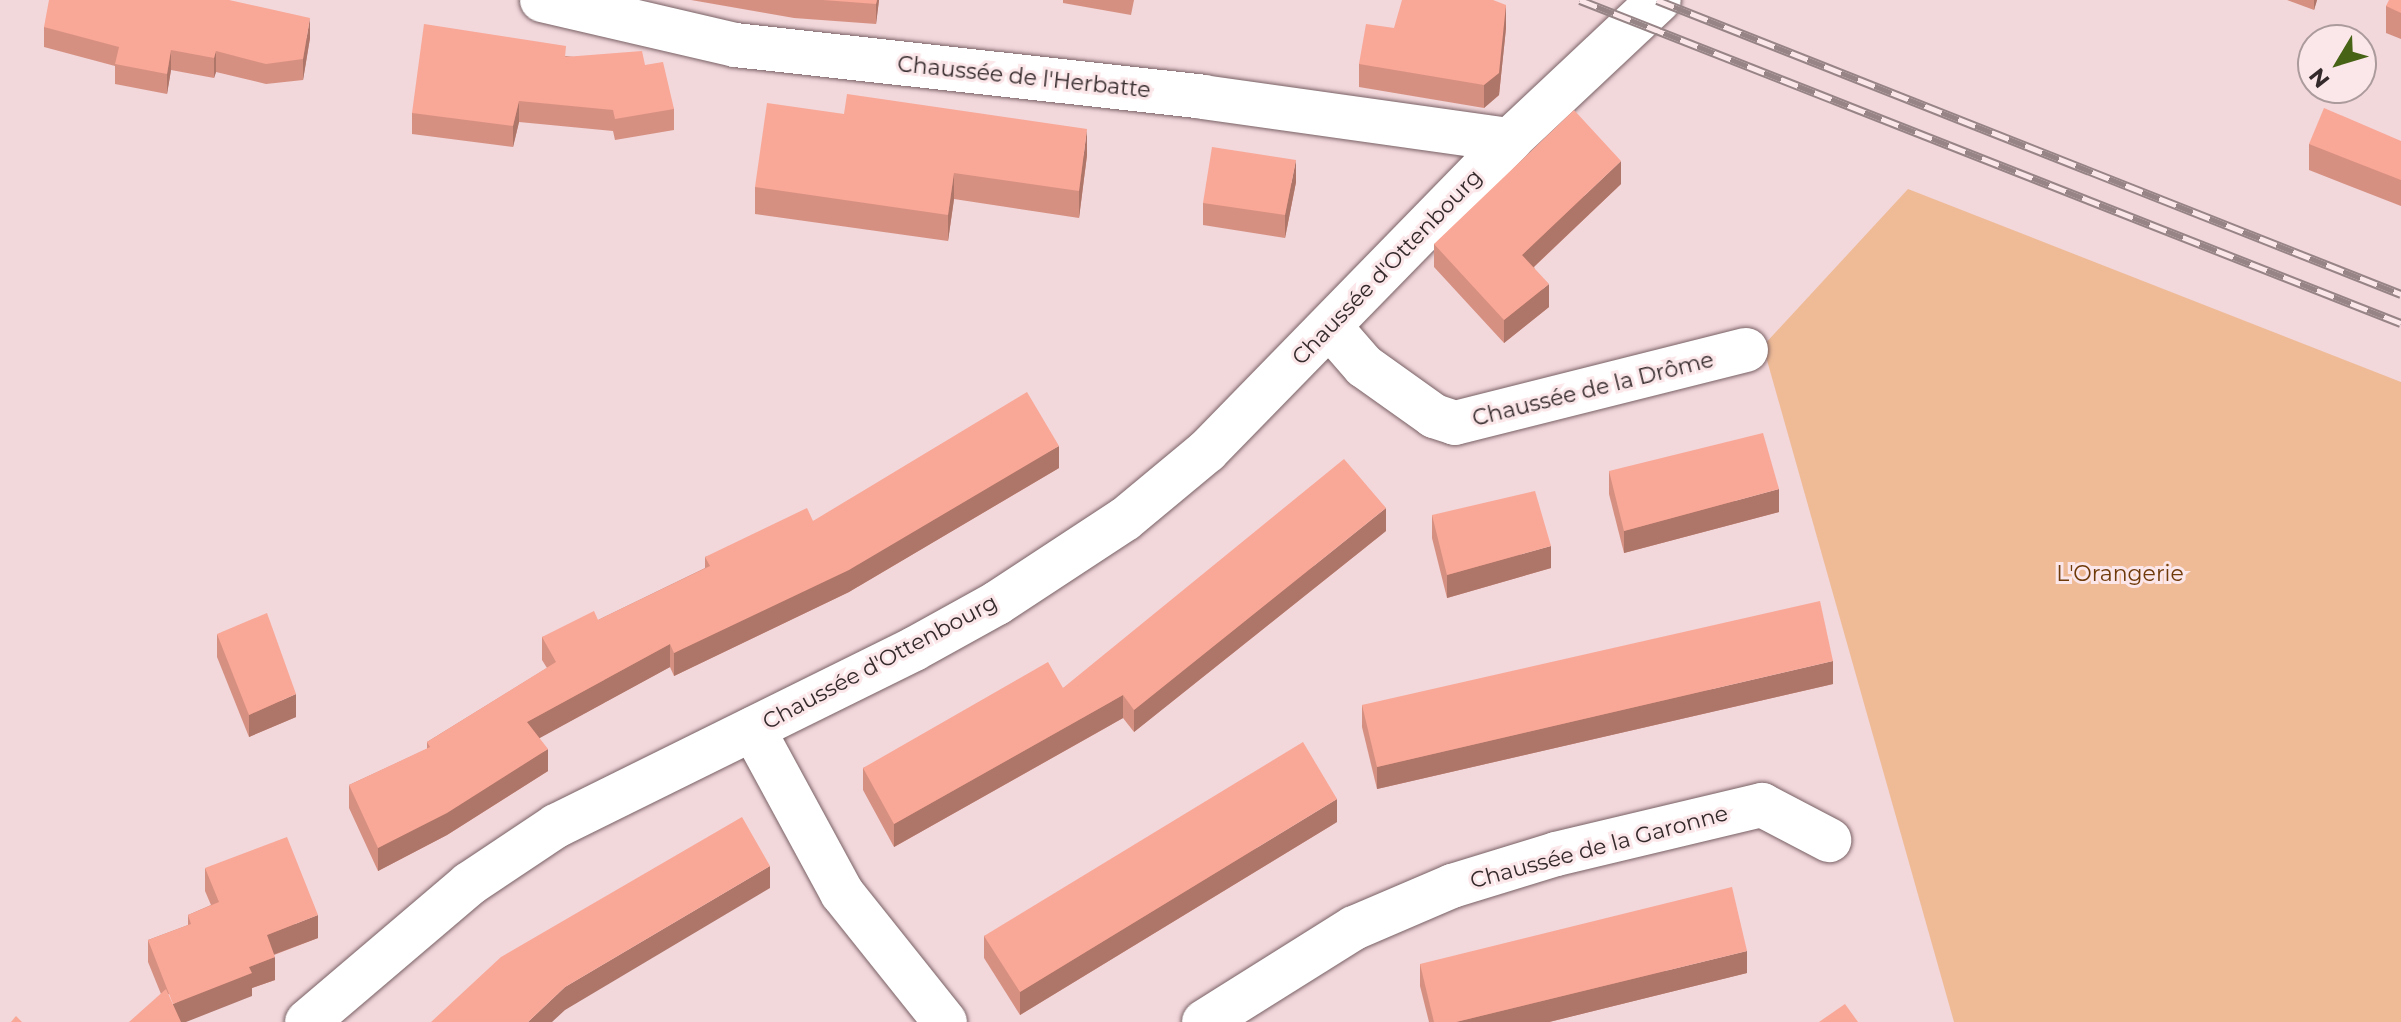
<!DOCTYPE html>
<html>
<head>
<meta charset="utf-8">
<style>
  body { margin:0 }
  #map { position:relative; width:2401px; height:1022px; overflow:hidden; background:#f2d7db; font-family:Montserrat,sans-serif }
  div>[style] { position:absolute }
  [style*='--x'] { left:calc(var(--x)*1px); top:calc(var(--y)*1px); width:calc(var(--w)*1px); rotate:calc(var(--a)*1deg) }
  .green>* { inset:0; background:#efbb97 }
  .roads { filter:drop-shadow(0 0 2px #786165) drop-shadow(0 0 2px #786165) }
  .street>* { height:44px; margin:-22px; padding:0 22px; transform-origin:22px; border-radius:22px; background:#fff }
  .rail>* { height:9px; margin-top:-4.5px; transform-origin:0; background:repeating-linear-gradient(90deg,#fbe6e9 0 18px,#978487 0 36px); box-sizing:border-box; border-block:2px solid #978487 }
  .wall>* { inset:0; background:#d69081 }
  .shaded-wall>* { inset:0; background:#ae7569 }
  .building>* { inset:0; background:#f9a796 }
  span { translate:-50% -50%; white-space:nowrap; text-align:center; line-height:1.15; -webkit-text-stroke:6px #fbe6e9; paint-order:stroke }
  .street-label { font-size:22px; color:#342a2c }
  .park-label { font-size:22px; color:#6f3a0a }
  .north { position:absolute; left:2297px; top:24px; width:80px; height:80px; box-sizing:border-box; background:#fbe6e9; border:2px solid #ab9b9d; border-radius:50%; rotate:232deg; font-size:22px; font-weight:700; line-height:32px; text-align:center; color:#342a2c }
  .north::after { content:''; display:block; margin:auto; width:28px; height:36px; background:#476315; clip-path:polygon(50% 0,100% 100%,50% 72%,0 100%) }
</style>
</head>
<body>
<div id="map">
  <div class="green">
    <div style="clip-path:polygon(1908px 189px,2401px 382px,2401px 1022px,1954px 1022px,1763px 346px)"></div>
  </div>
  <div class="roads">
    <div class="street">
      <div style="--x:542;--y:0;--w:198;--a:13.1"></div>
      <div style="--x:735;--y:45;--w:471;--a:6.3"></div>
      <div style="--x:1203;--y:97;--w:310;--a:8"></div>
      <div style="--x:1330;--y:327;--w:52;--a:48.9"></div>
      <div style="--x:1364;--y:366;--w:86;--a:35.5"></div>
      <div style="--x:1434;--y:416;--w:22;--a:18"></div>
      <div style="--x:1455;--y:423;--w:300;--a:-14.1"></div>
      <div style="--x:753;--y:729;--w:187;--a:61.5"></div>
      <div style="--x:842;--y:893;--w:165;--a:51.4"></div>
      <div style="--x:307;--y:1022;--w:213;--a:-40.4"></div>
      <div style="--x:469;--y:884;--w:105;--a:-33.7"></div>
      <div style="--x:556;--y:826;--w:399;--a:-26.3"></div>
      <div style="--x:914;--y:649;--w:95;--a:-29"></div>
      <div style="--x:997;--y:603;--w:153;--a:-33.3"></div>
      <div style="--x:1125;--y:519;--w:107;--a:-39.7"></div>
      <div style="--x:1207;--y:451;--w:434;--a:-45.7"></div>
      <div style="--x:1510;--y:140;--w:204;--a:-43.2"></div>
      <div style="--x:1204;--y:1022;--w:177;--a:-32.1"></div>
      <div style="--x:1354;--y:928;--w:107;--a:-23.2"></div>
      <div style="--x:1452;--y:886;--w:109;--a:-17.1"></div>
      <div style="--x:1556;--y:854;--w:212;--a:-13.4"></div>
      <div style="--x:1762;--y:805;--w:76;--a:27.6"></div>
    </div>
  </div>
  <div class="rail">
    <div style="--x:1580;--y:0;--w:882;--a:21.48"></div>
    <div style="--x:1657;--y:0;--w:800;--a:21.56"></div>
  </div>
  <div class="wall">
    <div style="clip-path:polygon(691px 0,879px 0,876px 24px,794px 18px)"></div>
    <div style="clip-path:polygon(1063px 0,1134px 0,1131px 15px,1063px 3px)"></div>
    <div style="clip-path:polygon(2287px 0,2317px 0,2314px 10px)"></div>
    <div style="clip-path:polygon(2401px 0,2401px 39px,2386px 33px,2386px 6px)"></div>
    <div style="clip-path:polygon(44px 27px,310px 38px,303px 80px,266px 84px,216px 72px,214px 78px,171px 70px,167px 94px,115px 84px,115px 66px,44px 47px)"></div>
    <div style="clip-path:polygon(1394px 28px,1506px 28px,1499px 95px,1484px 108px,1359px 87px,1359px 64px)"></div>
    <div style="clip-path:polygon(566px 56px,645px 65px,674px 109px,674px 130px,615px 140px,613px 131px,519px 122px,513px 147px,412px 134px,412px 113px)"></div>
    <div style="clip-path:polygon(2401px 141px,2401px 206px,2309px 170px,2309px 144px)"></div>
    <div style="clip-path:polygon(1087px 155px,1079px 218px,954px 199px,948px 241px,755px 214px,755px 187px)"></div>
    <div style="clip-path:polygon(1296px 182px,1285px 238px,1203px 225px,1203px 203px)"></div>
    <div style="clip-path:polygon(1621px 184px,1534px 267px,1549px 307px,1504px 343px,1434px 267px,1434px 244px)"></div>
    <div style="clip-path:polygon(1059px 468px,849px 592px,674px 676px,670px 667px,539px 738px,548px 771px,447px 835px,378px 871px,349px 808px,349px 785px,427px 749px,427px 742px,547px 668px,542px 660px,542px 637px,598px 620px,705px 568px,705px 557px,813px 521px)"></div>
    <div style="clip-path:polygon(1609px 471px,1779px 512px,1624px 553px,1609px 494px)"></div>
    <div style="clip-path:polygon(1432px 515px,1551px 568px,1447px 598px,1432px 538px)"></div>
    <div style="clip-path:polygon(1386px 531px,1134px 732px,1123px 718px,894px 847px,863px 790px,863px 768px,1063px 688px)"></div>
    <div style="clip-path:polygon(217px 634px,296px 717px,249px 737px,217px 657px)"></div>
    <div style="clip-path:polygon(1833px 684px,1377px 789px,1362px 727px,1362px 705px)"></div>
    <div style="clip-path:polygon(1337px 822px,1020px 1015px,984px 958px,984px 936px)"></div>
    <div style="clip-path:polygon(205px 868px,318px 938px,274px 955px,275px 980px,252px 988px,252px 996px,161px 994px,148px 962px,148px 940px,188px 925px,188px 915px,211px 905px,205px 891px)"></div>
    <div style="clip-path:polygon(1420px 964px,1747px 973px,1549px 1022px,1429px 1022px,1420px 986px)"></div>
  </div>
  <div class="shaded-wall">
    <div style="clip-path:polygon(877px 0,879px 0,876px 24px,876px 4px)"></div>
    <div style="clip-path:polygon(2314px 0,2317px 0,2314px 10px)"></div>
    <div style="clip-path:polygon(1506px 5px,1506px 28px,1499px 95px,1484px 108px,1484px 85px)"></div>
    <div style="clip-path:polygon(310px 18px,310px 38px,303px 80px,303px 59px)"></div>
    <div style="clip-path:polygon(171px 50px,171px 70px,167px 94px,167px 74px)"></div>
    <div style="clip-path:polygon(216px 51px,216px 72px,214px 78px,214px 58px)"></div>
    <div style="clip-path:polygon(519px 101px,519px 122px,513px 147px,513px 126px)"></div>
    <div style="clip-path:polygon(1087px 129px,1087px 155px,1079px 218px,1079px 191px)"></div>
    <div style="clip-path:polygon(1296px 160px,1296px 182px,1285px 238px,1285px 215px)"></div>
    <div style="clip-path:polygon(1621px 161px,1621px 184px,1522px 278px,1522px 255px)"></div>
    <div style="clip-path:polygon(954px 173px,954px 199px,948px 241px,948px 215px)"></div>
    <div style="clip-path:polygon(1549px 284px,1549px 307px,1504px 343px,1504px 320px)"></div>
    <div style="clip-path:polygon(1059px 446px,1059px 468px,849px 592px,674px 676px,674px 653px)"></div>
    <div style="clip-path:polygon(1779px 489px,1779px 512px,1624px 553px,1624px 531px)"></div>
    <div style="clip-path:polygon(1386px 508px,1386px 531px,1134px 732px,1134px 710px)"></div>
    <div style="clip-path:polygon(1551px 546px,1551px 568px,1447px 598px,1447px 575px)"></div>
    <div style="clip-path:polygon(670px 644px,670px 667px,527px 745px,527px 722px)"></div>
    <div style="clip-path:polygon(1833px 661px,1833px 684px,1377px 789px,1377px 767px)"></div>
    <div style="clip-path:polygon(296px 694px,296px 717px,249px 737px,249px 715px)"></div>
    <div style="clip-path:polygon(1123px 695px,1123px 718px,894px 847px,894px 824px)"></div>
    <div style="clip-path:polygon(548px 749px,548px 771px,447px 835px,378px 871px,378px 848px)"></div>
    <div style="clip-path:polygon(1337px 799px,1337px 822px,1020px 1015px,1020px 992px)"></div>
    <div style="clip-path:polygon(770px 866px,770px 888px,565px 1010px,552px 1022px,528px 1022px,565px 987px)"></div>
    <div style="clip-path:polygon(318px 915px,318px 938px,267px 957px,267px 935px)"></div>
    <div style="clip-path:polygon(1747px 951px,1747px 973px,1549px 1022px,1456px 1022px)"></div>
    <div style="clip-path:polygon(275px 957px,275px 980px,252px 988px,252px 996px,186px 1022px,173px 1022px,173px 1004px,249px 967px)"></div>
  </div>
  <div class="building">
    <div style="clip-path:polygon(49px 0,229px 0,310px 18px,303px 59px,266px 64px,216px 51px,214px 58px,171px 50px,167px 74px,115px 64px,119px 47px,44px 27px)"></div>
    <div style="clip-path:polygon(823px 0,877px 0,876px 4px)"></div>
    <div style="clip-path:polygon(1402px 0,1493px 0,1506px 5px,1499px 73px,1484px 85px,1359px 64px,1366px 24px,1394px 28px)"></div>
    <div style="clip-path:polygon(2389px 0,2401px 0,2401px 13px,2386px 6px)"></div>
    <div style="clip-path:polygon(424px 24px,566px 46px,565px 57px,642px 51px,645px 65px,663px 62px,674px 109px,615px 119px,613px 110px,519px 101px,513px 126px,412px 113px)"></div>
    <div style="clip-path:polygon(847px 94px,1087px 129px,1079px 191px,954px 173px,948px 215px,755px 187px,767px 103px,844px 114px)"></div>
    <div style="clip-path:polygon(2324px 108px,2401px 141px,2401px 180px,2309px 144px)"></div>
    <div style="clip-path:polygon(1574px 110px,1621px 161px,1522px 255px,1549px 284px,1504px 320px,1434px 244px)"></div>
    <div style="clip-path:polygon(1212px 147px,1296px 160px,1285px 215px,1203px 203px)"></div>
    <div style="clip-path:polygon(1027px 392px,1059px 446px,849px 570px,674px 653px,670px 644px,527px 722px,548px 749px,447px 813px,378px 848px,349px 785px,430px 747px,427px 742px,556px 662px,542px 637px,594px 611px,598px 620px,710px 566px,705px 557px,807px 508px,813px 521px)"></div>
    <div style="clip-path:polygon(1763px 433px,1779px 489px,1624px 531px,1609px 471px)"></div>
    <div style="clip-path:polygon(1344px 459px,1386px 508px,1134px 710px,1123px 695px,894px 824px,863px 768px,1048px 662px,1063px 688px)"></div>
    <div style="clip-path:polygon(1535px 491px,1551px 546px,1447px 575px,1432px 515px)"></div>
    <div style="clip-path:polygon(1820px 601px,1833px 661px,1377px 767px,1362px 705px)"></div>
    <div style="clip-path:polygon(267px 613px,296px 694px,249px 715px,217px 634px)"></div>
    <div style="clip-path:polygon(1303px 742px,1337px 799px,1020px 992px,984px 936px)"></div>
    <div style="clip-path:polygon(742px 817px,770px 866px,565px 987px,528px 1022px,431px 1022px,501px 957px)"></div>
    <div style="clip-path:polygon(287px 837px,318px 915px,267px 935px,275px 957px,249px 967px,252px 973px,173px 1004px,148px 940px,191px 924px,188px 915px,219px 902px,205px 868px)"></div>
    <div style="clip-path:polygon(1732px 887px,1747px 951px,1456px 1022px,1434px 1022px,1420px 964px)"></div>
    <div style="clip-path:polygon(166px 989px,181px 1022px,129px 1022px)"></div>
    <div style="clip-path:polygon(1845px 1004px,1858px 1022px,1819px 1022px)"></div>
    <div style="clip-path:polygon(16px 1016px,22px 1022px,11px 1022px)"></div>
  </div>
  <div class="street-label">
    <span style="left:1024px;top:77px;rotate:6deg">Chaussée de l'Herbatte</span>
    <span style="left:1387px;top:267px;rotate:-46deg">Chaussée d'Ottenbourg</span>
    <span style="left:1593px;top:389px;rotate:-14deg">Chaussée de la Drôme</span>
    <span style="left:880px;top:662px;rotate:-28deg">Chaussée d'Ottenbourg</span>
    <span style="left:1599px;top:847px;rotate:-15deg">Chaussée de la Garonne</span>
  </div>
  <div class="park-label">
    <span style="left:2120px;top:574px">L'Orangerie</span>
  </div>
  <div class="north">N</div>
</div>
</body>
</html>
